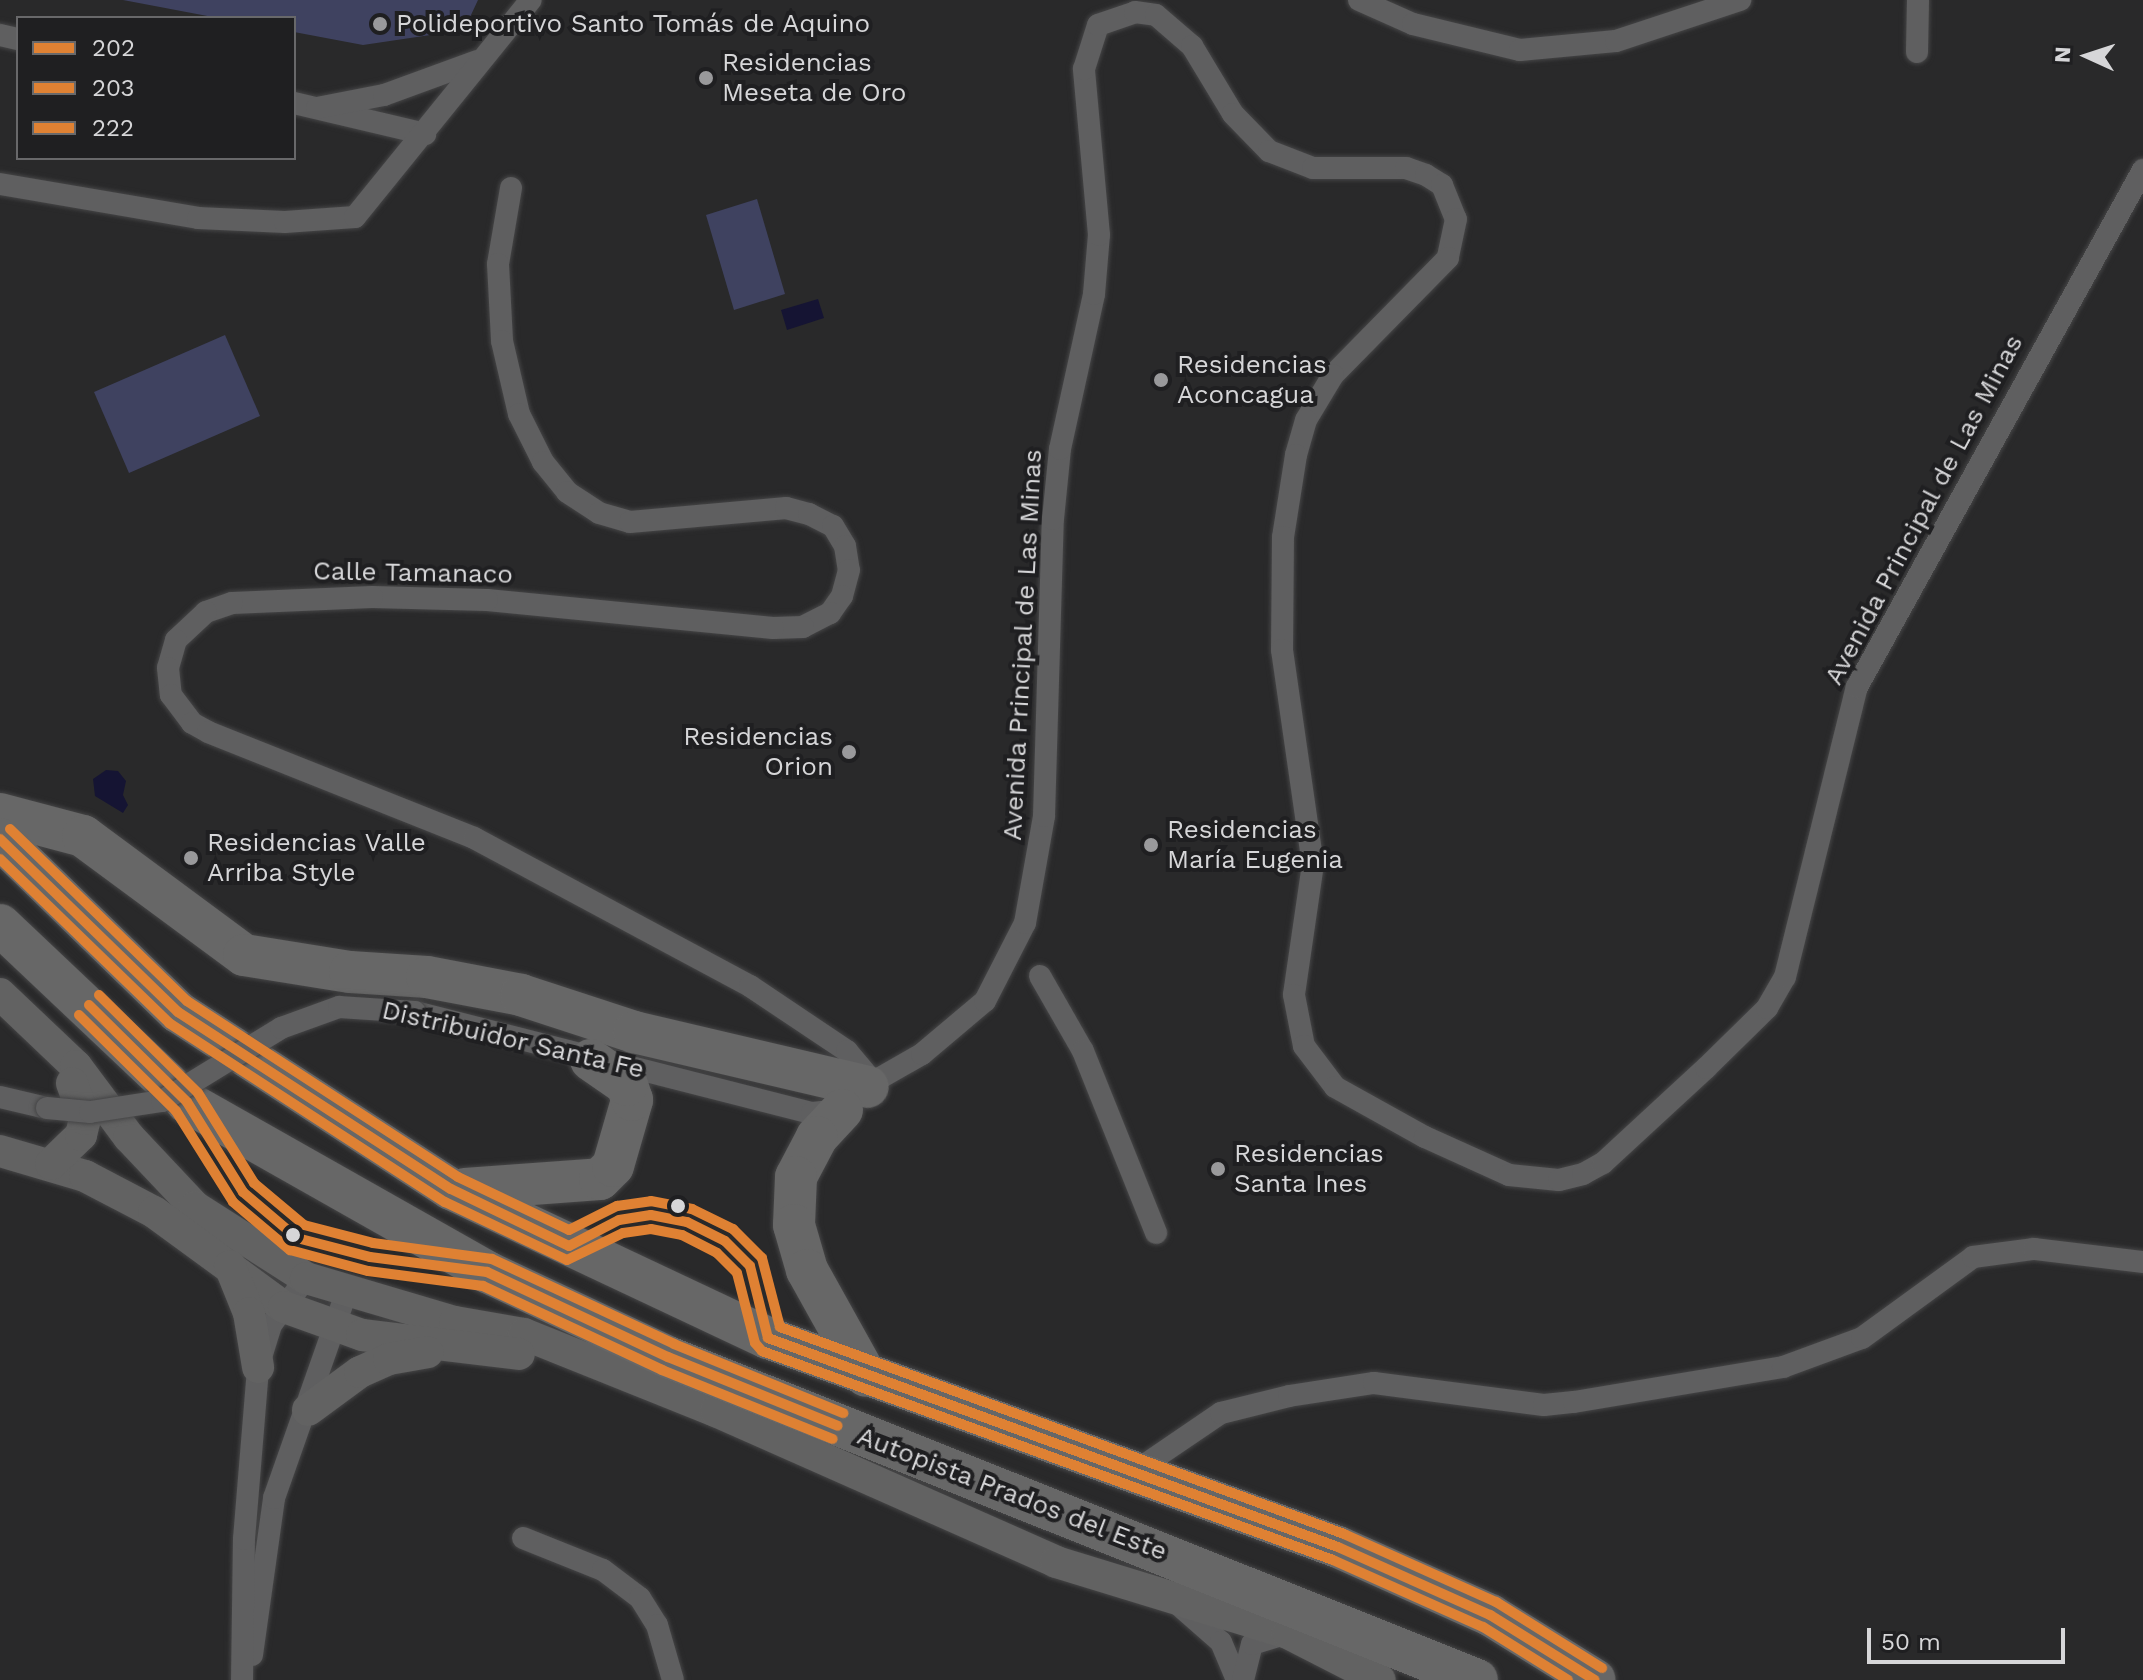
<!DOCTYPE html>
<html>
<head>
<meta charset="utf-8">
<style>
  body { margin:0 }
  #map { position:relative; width:2143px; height:1680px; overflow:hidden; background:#29292a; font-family:"Work Sans",sans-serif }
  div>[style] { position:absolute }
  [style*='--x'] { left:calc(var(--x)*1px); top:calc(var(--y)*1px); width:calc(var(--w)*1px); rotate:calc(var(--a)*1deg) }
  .green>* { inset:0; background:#3f4260 }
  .water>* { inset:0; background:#151433 }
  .roads { filter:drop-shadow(0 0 2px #454546) drop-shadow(0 0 2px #454546) }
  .street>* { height:22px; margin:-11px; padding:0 11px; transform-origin:11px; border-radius:11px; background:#5f5f60 }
  .secondary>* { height:32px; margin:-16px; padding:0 16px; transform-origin:16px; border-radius:16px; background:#626262 }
  .highway>* { height:42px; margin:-21px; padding:0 21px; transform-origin:21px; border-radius:21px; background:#676767 }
  .bridges { filter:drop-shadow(0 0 2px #454546) drop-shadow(0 0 2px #454546) }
  .street-bridge>* { height:22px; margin:-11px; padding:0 11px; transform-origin:11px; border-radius:11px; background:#5f5f60 }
  .bus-1>* { height:10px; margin:-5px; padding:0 5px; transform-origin:5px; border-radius:5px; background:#df8133 }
  .bus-2>* { height:10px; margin:-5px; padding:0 5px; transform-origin:5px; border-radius:5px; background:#df8133 }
  .bus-3>* { height:10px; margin:-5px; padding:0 5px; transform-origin:5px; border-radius:5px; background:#df8133 }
  .dots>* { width:22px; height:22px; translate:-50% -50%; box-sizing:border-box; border:4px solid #1f1f21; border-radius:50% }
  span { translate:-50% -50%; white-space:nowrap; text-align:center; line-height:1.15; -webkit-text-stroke:8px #1f1f21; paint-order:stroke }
  .poi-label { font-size:26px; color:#d6d6d8 }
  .left { translate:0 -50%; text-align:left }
  .right { translate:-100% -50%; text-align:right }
  .street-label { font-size:26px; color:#d6d6d8 }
  .legend { position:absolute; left:16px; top:16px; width:280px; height:144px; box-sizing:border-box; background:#1f1f21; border:2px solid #68686a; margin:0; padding:10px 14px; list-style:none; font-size:24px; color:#d6d6d8 }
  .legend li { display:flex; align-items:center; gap:16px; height:40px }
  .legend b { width:40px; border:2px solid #68686a }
  .north { position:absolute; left:2047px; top:16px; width:80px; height:80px; -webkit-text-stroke:6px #1f1f21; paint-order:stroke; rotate:273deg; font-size:22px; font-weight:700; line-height:32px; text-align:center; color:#d6d6d8 }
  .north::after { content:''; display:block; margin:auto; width:28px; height:36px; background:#d6d6d8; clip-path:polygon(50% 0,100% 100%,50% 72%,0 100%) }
  .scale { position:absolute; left:1867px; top:1628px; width:198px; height:36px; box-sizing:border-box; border:4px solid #d6d6d8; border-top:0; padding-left:10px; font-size:24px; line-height:28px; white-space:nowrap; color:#d6d6d8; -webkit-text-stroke:6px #1f1f21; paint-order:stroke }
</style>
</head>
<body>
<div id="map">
  <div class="green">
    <div style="clip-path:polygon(123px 0,478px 0,464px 30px,363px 45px,294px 32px,294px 18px,218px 18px)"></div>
    <div style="clip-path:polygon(757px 199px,785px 294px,734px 310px,706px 215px)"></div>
    <div style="clip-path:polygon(225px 335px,260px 416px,129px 473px,94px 392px)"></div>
  </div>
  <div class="water">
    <div style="clip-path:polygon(818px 299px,824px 318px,787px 330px,781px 310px)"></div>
    <div style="clip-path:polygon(106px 770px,118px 771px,126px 781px,123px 795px,128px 805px,123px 813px,95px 796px,93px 779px)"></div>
  </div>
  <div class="roads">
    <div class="street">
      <div style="--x:1359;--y:0;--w:59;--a:24"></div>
      <div style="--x:1413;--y:24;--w:110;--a:13.7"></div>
      <div style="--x:1520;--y:50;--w:96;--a:-5.4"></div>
      <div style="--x:1616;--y:41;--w:131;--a:-18.3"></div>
      <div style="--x:0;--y:35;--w:18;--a:13"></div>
      <div style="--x:1917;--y:52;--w:52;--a:-88.9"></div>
      <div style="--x:294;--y:103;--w:135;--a:13.3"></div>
      <div style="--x:317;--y:108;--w:68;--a:-11"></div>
      <div style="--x:384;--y:95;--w:99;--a:-20.1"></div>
      <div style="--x:0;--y:184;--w:201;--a:9.7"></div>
      <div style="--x:198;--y:218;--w:87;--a:2.6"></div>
      <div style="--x:285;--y:222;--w:70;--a:-4.1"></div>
      <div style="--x:355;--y:217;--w:279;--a:-51"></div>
      <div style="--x:511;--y:188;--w:77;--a:99.7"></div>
      <div style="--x:498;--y:264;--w:77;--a:87"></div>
      <div style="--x:502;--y:341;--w:75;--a:76.9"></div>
      <div style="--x:519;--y:414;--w:54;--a:63.4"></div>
      <div style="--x:543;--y:462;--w:38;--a:51"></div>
      <div style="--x:567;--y:492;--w:38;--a:33"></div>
      <div style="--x:599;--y:513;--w:32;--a:16"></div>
      <div style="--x:630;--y:522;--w:157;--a:-5.1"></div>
      <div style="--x:786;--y:508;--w:24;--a:15"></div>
      <div style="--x:809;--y:514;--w:27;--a:27"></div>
      <div style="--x:833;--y:526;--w:23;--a:59"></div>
      <div style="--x:845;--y:546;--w:24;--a:81"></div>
      <div style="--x:849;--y:570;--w:27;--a:105"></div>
      <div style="--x:842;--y:596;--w:21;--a:125"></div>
      <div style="--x:830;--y:613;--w:30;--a:153"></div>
      <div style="--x:803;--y:627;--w:30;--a:178"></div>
      <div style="--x:773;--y:628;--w:287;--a:-174.4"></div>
      <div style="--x:487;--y:600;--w:115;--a:-178.5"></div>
      <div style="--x:372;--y:597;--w:140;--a:177.5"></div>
      <div style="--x:232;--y:603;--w:28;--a:161"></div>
      <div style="--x:206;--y:612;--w:41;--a:137"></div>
      <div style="--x:176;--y:640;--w:29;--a:106"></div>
      <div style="--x:168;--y:668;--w:27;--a:84"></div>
      <div style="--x:171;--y:695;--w:35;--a:53"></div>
      <div style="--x:192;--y:723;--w:18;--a:29"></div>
      <div style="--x:208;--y:732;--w:286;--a:21.7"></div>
      <div style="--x:474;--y:838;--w:313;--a:28.2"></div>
      <div style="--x:750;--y:986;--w:117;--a:33.8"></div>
      <div style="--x:847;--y:1051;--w:40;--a:50"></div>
      <div style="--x:1040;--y:976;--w:86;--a:60.2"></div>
      <div style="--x:1083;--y:1051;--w:196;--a:68.1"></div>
      <div style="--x:415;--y:1012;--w:410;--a:14.3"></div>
      <div style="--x:812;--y:1113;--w:30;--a:-6"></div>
      <div style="--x:842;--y:1110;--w:42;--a:-42.1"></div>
      <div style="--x:873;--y:1082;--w:56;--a:-29.7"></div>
      <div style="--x:922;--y:1054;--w:82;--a:-40.1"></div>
      <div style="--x:985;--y:1001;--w:88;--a:-62.9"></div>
      <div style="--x:1025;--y:923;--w:109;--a:-79.9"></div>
      <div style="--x:1044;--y:816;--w:297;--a:-88.3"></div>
      <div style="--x:1053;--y:519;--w:70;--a:-84.3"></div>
      <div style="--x:1060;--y:449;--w:159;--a:-77.6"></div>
      <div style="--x:1094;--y:294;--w:59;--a:-85.2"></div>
      <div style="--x:1099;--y:235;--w:167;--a:-95.2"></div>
      <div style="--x:1084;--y:69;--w:46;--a:-72.3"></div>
      <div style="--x:1098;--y:25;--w:39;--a:-19"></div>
      <div style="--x:1135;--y:12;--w:21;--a:8"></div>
      <div style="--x:1156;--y:15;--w:48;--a:40.7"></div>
      <div style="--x:1192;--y:46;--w:79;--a:58.9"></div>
      <div style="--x:1233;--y:114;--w:52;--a:45.8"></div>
      <div style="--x:1269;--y:151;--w:47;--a:21.1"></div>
      <div style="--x:1313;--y:168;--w:93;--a:0"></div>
      <div style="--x:1406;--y:168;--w:21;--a:19"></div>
      <div style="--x:1426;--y:175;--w:19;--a:32"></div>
      <div style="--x:1442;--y:185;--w:37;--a:68"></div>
      <div style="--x:1456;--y:219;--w:40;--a:102"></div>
      <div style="--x:1448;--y:258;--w:164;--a:134.5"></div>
      <div style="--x:1333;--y:375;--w:52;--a:121"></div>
      <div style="--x:1306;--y:420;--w:36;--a:106"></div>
      <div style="--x:1296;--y:455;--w:83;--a:99"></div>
      <div style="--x:1283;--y:537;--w:113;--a:90.5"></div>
      <div style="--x:1282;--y:650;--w:216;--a:81.8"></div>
      <div style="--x:1313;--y:864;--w:132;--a:98.3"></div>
      <div style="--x:1294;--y:995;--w:52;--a:78.9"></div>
      <div style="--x:1304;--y:1046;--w:51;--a:52.9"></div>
      <div style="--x:1335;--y:1087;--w:103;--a:29.1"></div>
      <div style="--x:1425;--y:1137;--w:92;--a:24.3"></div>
      <div style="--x:1509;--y:1175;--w:50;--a:5.7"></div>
      <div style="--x:1559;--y:1180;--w:25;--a:-14"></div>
      <div style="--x:1583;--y:1174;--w:23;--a:-29"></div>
      <div style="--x:1603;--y:1163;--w:140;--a:-42.7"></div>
      <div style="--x:1706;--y:1068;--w:86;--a:-44.5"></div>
      <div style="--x:1767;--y:1008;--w:36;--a:-60"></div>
      <div style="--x:1785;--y:977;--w:299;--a:-76.1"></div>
      <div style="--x:1857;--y:687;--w:591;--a:-61.05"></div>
      <div style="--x:0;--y:1097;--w:48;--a:13.2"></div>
      <div style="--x:1137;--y:1470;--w:102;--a:-34.2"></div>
      <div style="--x:1221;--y:1413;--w:70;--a:-14"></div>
      <div style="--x:1289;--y:1396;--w:86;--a:-8.7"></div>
      <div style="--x:1374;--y:1383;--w:171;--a:7.4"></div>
      <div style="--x:1544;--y:1405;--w:30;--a:-6"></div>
      <div style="--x:1574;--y:1402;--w:212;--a:-9.5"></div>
      <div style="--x:1783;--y:1367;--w:84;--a:-20.2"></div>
      <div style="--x:1862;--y:1338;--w:137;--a:-36.1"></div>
      <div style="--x:1973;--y:1257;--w:62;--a:-7.5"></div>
      <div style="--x:2034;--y:1249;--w:110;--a:6.8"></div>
      <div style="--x:523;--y:1538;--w:86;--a:21.8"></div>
      <div style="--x:603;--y:1570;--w:46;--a:37.1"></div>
      <div style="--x:640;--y:1598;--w:32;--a:58"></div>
      <div style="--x:657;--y:1625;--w:57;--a:73.8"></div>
      <div style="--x:1181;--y:1607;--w:53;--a:41.2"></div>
      <div style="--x:1221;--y:1642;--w:41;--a:67.2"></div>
      <div style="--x:252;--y:1655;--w:159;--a:-82"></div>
      <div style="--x:274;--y:1498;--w:219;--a:-70.6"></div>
      <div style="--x:242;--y:1680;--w:141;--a:-89.2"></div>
      <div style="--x:244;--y:1539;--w:173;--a:-85.3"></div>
      <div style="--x:258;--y:1367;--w:44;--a:-72.8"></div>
      <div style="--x:271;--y:1325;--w:59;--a:-53.3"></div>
      <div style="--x:1243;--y:1680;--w:37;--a:-76"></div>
      <div style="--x:1252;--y:1644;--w:37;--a:-17"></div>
    </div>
    <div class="secondary">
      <div style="--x:0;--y:994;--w:105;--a:43.5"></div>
      <div style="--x:76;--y:1066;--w:89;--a:53.3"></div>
      <div style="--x:129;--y:1137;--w:96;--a:46.7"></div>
      <div style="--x:195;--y:1207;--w:132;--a:32.6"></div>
      <div style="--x:306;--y:1278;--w:155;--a:16.5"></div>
      <div style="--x:455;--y:1322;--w:70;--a:9.9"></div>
      <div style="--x:524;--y:1334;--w:207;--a:21.9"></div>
      <div style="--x:716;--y:1411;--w:372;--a:23.9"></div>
      <div style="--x:1056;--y:1562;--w:243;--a:17"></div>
      <div style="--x:1288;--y:1633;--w:103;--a:27.1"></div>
      <div style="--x:0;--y:1151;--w:89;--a:16.4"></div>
      <div style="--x:85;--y:1176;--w:78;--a:27.6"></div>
      <div style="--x:154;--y:1212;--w:161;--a:36.2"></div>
      <div style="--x:284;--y:1307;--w:83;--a:19.7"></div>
      <div style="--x:362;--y:1335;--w:158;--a:6.9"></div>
      <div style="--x:51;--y:1164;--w:42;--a:-44"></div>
      <div style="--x:81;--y:1135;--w:16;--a:-76"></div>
      <div style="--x:85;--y:1119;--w:38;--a:-110"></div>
      <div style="--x:230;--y:1266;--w:51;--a:68"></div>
      <div style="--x:249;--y:1313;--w:55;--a:80.5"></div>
      <div style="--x:308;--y:1410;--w:64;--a:-36.2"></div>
      <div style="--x:360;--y:1372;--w:32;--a:-24"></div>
      <div style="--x:389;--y:1359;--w:39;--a:-10"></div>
    </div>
    <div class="highway">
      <div style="--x:0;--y:814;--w:86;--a:14.8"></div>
      <div style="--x:83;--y:836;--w:200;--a:36.5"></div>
      <div style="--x:244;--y:955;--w:107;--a:9.1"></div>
      <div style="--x:350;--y:972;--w:77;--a:3.7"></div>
      <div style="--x:427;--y:977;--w:96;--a:10.8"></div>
      <div style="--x:521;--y:995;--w:119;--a:18.1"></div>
      <div style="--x:634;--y:1032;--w:240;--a:13.2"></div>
      <div style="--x:0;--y:839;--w:248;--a:44.2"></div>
      <div style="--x:178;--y:1012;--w:325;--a:33"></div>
      <div style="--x:451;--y:1189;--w:350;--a:25.2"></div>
      <div style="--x:768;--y:1338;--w:607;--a:20.14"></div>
      <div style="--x:1338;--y:1547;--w:167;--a:24.1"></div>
      <div style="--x:1490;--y:1615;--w:123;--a:31.8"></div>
      <div style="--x:0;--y:925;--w:257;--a:43.4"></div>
      <div style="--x:187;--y:1102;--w:345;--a:29.5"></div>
      <div style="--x:487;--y:1272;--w:200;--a:25.2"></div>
      <div style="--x:668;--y:1357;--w:871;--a:21.76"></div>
      <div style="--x:842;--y:1110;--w:37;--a:133"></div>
      <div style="--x:817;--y:1137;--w:45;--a:117.7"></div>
      <div style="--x:796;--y:1177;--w:48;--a:92.4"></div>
      <div style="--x:794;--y:1225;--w:47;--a:73.9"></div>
      <div style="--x:807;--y:1270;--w:121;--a:60.9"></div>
      <div style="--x:465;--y:1189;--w:135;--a:-4.2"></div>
      <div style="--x:600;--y:1179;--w:18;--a:-45"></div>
      <div style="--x:613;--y:1166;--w:69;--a:-73.9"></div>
      <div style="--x:632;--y:1100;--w:16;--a:-108"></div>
      <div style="--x:627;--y:1085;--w:44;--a:-145.2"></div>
    </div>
  </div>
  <div class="bridges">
    <div class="street-bridge">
      <div style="--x:47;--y:1108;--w:43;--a:5.3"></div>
      <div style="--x:90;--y:1112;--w:73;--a:-8.7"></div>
      <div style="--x:162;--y:1101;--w:140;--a:-31.5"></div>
      <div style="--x:281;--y:1028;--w:62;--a:-19.9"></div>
      <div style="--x:339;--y:1007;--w:76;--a:3.8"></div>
    </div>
  </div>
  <div class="bus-1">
    <div style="--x:0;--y:839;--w:248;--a:44.2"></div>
    <div style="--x:178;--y:1012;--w:325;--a:33"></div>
    <div style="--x:451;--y:1189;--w:131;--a:25.8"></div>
    <div style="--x:569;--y:1246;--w:56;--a:-27.5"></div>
    <div style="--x:619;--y:1220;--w:32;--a:-9"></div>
    <div style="--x:651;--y:1215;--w:37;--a:11"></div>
    <div style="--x:687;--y:1222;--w:42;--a:26.6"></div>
    <div style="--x:725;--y:1241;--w:35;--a:45"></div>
    <div style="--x:750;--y:1266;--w:74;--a:76"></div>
    <div style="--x:768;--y:1338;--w:607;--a:20.14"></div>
    <div style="--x:1338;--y:1547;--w:167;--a:24.1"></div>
    <div style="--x:1490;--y:1615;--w:123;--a:31.8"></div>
    <div style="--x:89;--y:1005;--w:138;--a:44.7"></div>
    <div style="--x:187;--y:1102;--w:106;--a:58.1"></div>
    <div style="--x:243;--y:1192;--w:71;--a:40.4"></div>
    <div style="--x:297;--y:1238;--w:75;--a:14.6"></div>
    <div style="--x:370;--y:1257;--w:118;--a:7.3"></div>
    <div style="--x:487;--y:1272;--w:200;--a:25.2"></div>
    <div style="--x:668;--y:1357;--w:183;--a:22.1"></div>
  </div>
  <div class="bus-2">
    <div style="--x:0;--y:859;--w:235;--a:44.1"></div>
    <div style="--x:169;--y:1023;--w:329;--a:33"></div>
    <div style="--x:445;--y:1202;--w:135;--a:25.4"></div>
    <div style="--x:567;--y:1260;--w:62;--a:-25.7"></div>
    <div style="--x:623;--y:1233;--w:28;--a:-8"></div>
    <div style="--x:651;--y:1229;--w:32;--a:11"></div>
    <div style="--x:682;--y:1235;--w:39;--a:27"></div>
    <div style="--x:717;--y:1253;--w:28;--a:45"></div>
    <div style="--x:737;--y:1273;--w:72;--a:75.6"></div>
    <div style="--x:755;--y:1343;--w:11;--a:49"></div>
    <div style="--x:762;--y:1351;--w:608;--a:20.1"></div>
    <div style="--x:1333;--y:1560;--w:164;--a:24.1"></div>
    <div style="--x:1483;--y:1627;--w:100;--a:31.9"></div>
    <div style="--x:79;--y:1015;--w:136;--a:44.7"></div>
    <div style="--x:176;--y:1111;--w:107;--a:57.9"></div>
    <div style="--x:233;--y:1202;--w:75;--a:40.1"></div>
    <div style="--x:290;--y:1250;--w:81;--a:15.1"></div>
    <div style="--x:368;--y:1271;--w:116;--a:7.4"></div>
    <div style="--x:483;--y:1286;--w:198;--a:25.1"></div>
    <div style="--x:662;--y:1370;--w:184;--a:22"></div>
  </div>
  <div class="bus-3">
    <div style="--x:10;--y:829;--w:247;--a:44.2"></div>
    <div style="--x:187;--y:1001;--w:323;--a:33"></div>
    <div style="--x:458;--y:1177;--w:123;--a:25.5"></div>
    <div style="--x:569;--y:1230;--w:54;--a:-26.6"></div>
    <div style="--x:617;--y:1206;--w:34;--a:-8"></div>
    <div style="--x:651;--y:1201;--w:42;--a:11"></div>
    <div style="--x:692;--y:1209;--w:46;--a:26"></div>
    <div style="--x:733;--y:1229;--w:41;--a:45"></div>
    <div style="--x:762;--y:1258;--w:71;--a:75.4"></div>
    <div style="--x:780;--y:1327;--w:601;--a:20.15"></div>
    <div style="--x:1344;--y:1534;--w:167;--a:24.1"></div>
    <div style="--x:1496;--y:1602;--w:125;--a:31.9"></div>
    <div style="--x:99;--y:995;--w:139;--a:44.7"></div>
    <div style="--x:198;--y:1093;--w:106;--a:58.1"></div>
    <div style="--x:254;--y:1183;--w:65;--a:40"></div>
    <div style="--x:304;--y:1225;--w:71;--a:14.6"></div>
    <div style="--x:373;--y:1243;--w:120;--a:7.7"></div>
    <div style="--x:492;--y:1259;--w:201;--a:25"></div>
    <div style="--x:674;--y:1344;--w:183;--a:22.2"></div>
  </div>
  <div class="dots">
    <div style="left:380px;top:24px;background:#99999b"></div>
    <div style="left:706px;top:78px;background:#99999b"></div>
    <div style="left:1161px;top:380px;background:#99999b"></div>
    <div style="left:849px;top:752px;background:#99999b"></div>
    <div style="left:1151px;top:845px;background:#99999b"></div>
    <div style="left:191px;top:858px;background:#99999b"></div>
    <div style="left:1218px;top:1169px;background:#99999b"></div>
    <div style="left:678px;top:1206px;background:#d6d6d8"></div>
    <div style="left:293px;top:1235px;background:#d6d6d8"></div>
  </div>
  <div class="poi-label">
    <span class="left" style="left:396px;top:24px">Polideportivo Santo Tomás de Aquino</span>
    <span class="left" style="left:722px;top:78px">Residencias<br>Meseta de Oro</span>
    <span class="left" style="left:1177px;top:380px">Residencias<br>Aconcagua</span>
    <span class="right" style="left:833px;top:752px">Residencias<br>Orion</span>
    <span class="left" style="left:1167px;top:845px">Residencias<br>María Eugenia</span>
    <span class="left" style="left:207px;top:858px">Residencias Valle<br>Arriba Style</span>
    <span class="left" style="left:1234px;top:1169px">Residencias<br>Santa Ines</span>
  </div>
  <div class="street-label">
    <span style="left:1924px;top:510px;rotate:-62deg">Avenida Principal de Las Minas</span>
    <span style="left:413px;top:573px;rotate:1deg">Calle Tamanaco</span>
    <span style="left:1023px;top:645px;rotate:-87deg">Avenida Principal de Las Minas</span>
    <span style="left:513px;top:1040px;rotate:13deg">Distribuidor Santa Fe</span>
    <span style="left:1012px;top:1494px;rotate:21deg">Autopista Prados del Este</span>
  </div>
  <ul class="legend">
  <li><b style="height:10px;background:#df8133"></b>202</li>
  <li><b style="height:10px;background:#df8133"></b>203</li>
  <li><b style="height:10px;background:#df8133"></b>222</li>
  </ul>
  <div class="north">N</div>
  <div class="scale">50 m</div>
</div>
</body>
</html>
